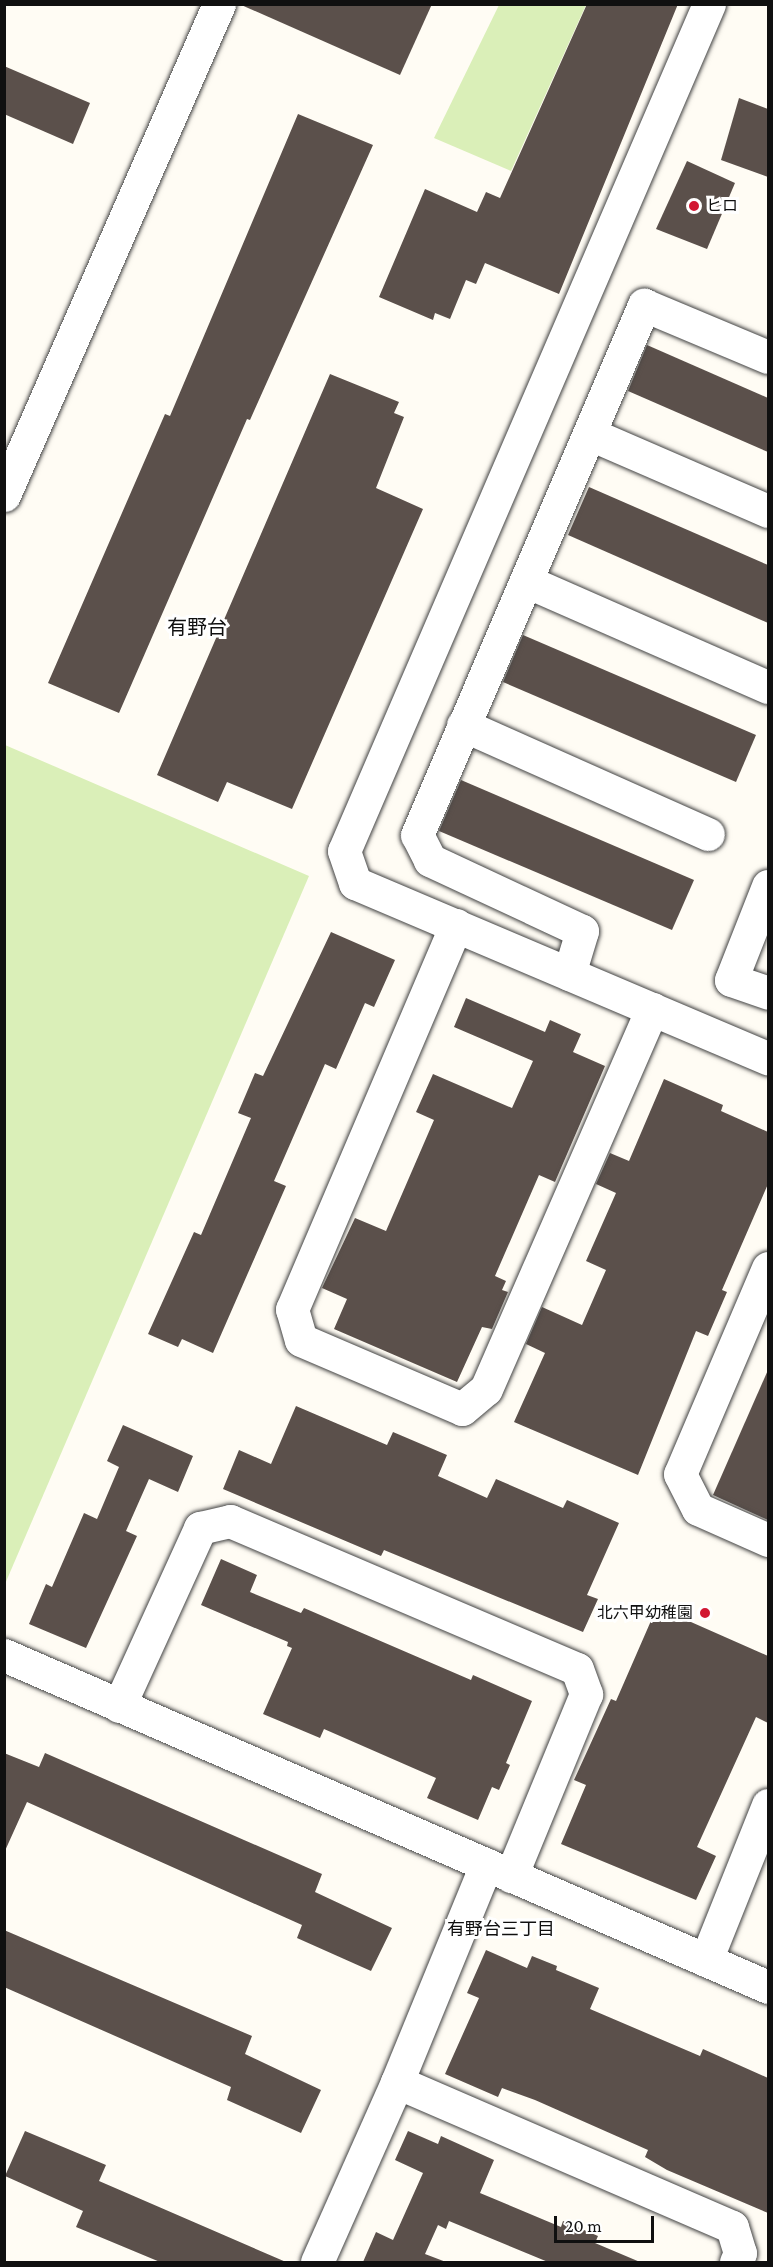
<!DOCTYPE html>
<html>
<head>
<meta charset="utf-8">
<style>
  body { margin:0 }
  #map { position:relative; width:773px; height:2267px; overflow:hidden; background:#fffcf4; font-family:"Crimson Pro","Noto Sans JP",serif }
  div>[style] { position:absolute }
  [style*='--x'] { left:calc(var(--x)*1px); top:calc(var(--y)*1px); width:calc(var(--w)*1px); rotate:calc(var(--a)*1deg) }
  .green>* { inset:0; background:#daefb8 }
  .building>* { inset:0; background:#5b504b }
  .roads { filter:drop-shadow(0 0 2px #434343) drop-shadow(0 0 2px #434343) }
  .minor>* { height:33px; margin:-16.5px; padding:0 16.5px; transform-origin:16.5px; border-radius:16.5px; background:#fff }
  .tertiary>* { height:33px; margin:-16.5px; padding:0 16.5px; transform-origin:16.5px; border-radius:16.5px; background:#fff }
  .dots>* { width:16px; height:16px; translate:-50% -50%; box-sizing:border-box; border:3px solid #fff; border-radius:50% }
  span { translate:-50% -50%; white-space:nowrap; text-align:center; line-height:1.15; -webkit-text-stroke:6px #fff; paint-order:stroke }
  .poi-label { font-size:16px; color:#101010 }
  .left { translate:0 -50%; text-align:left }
  .right { translate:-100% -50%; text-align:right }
  .neighbourhood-label { font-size:18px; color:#101010 }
  .quarter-label { font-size:20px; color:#101010 }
  .frame { position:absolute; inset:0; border:6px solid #101010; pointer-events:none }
  .scale { position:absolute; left:554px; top:2216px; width:100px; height:27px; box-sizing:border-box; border:3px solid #101010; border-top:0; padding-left:8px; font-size:18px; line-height:21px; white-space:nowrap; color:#101010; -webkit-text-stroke:4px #fff; paint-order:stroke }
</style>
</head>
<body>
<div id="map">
  <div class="green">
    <div style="clip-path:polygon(499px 5px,586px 5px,511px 171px,434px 138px)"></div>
    <div style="clip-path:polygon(5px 745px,309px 876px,5px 1584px)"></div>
  </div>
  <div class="building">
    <div style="clip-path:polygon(239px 4px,432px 4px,400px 75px)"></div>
    <div style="clip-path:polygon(587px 4px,678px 4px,559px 294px,485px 263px,476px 284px,466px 280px,450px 319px,435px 313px,433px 320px,379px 297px,425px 189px,477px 212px,486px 192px,500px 198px)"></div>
    <div style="clip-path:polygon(4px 66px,90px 103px,73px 144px,4px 114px)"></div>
    <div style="clip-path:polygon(739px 98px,768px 109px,768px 177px,721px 160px)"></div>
    <div style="clip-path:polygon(298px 114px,373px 145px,250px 420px,247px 419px,119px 713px,48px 683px,165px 414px,170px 416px)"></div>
    <div style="clip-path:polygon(687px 161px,735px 183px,707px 249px,656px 229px)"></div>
    <div style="clip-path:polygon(647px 345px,768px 398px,768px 452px,628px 391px)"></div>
    <div style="clip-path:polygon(330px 374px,399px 402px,394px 413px,404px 417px,376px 488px,423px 509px,292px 809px,227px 782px,218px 802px,157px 775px)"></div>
    <div style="clip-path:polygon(589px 487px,768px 565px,768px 623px,568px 535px)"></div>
    <div style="clip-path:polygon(523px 635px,756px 735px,736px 782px,503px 682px)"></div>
    <div style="clip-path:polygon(461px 780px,694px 880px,672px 930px,439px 831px)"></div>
    <div style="clip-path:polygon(331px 932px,395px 960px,374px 1007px,365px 1003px,336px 1069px,325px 1064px,274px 1181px,286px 1186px,213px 1353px,182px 1339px,178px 1347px,148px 1334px,194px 1232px,201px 1235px,251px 1118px,238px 1113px,255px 1073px,263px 1076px)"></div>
    <div style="clip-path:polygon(466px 998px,545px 1032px,550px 1020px,581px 1034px,573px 1052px,605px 1066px,555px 1182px,539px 1175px,495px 1276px,506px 1281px,502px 1290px,508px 1292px,492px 1329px,482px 1327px,457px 1382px,334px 1329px,347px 1299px,322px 1288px,355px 1218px,386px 1231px,434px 1120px,416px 1112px,433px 1074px,512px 1108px,533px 1061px,454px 1027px)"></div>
    <div style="clip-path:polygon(664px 1079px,723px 1105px,721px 1111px,768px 1132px,768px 1184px,722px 1290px,727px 1292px,708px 1336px,696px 1331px,638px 1475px,514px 1422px,545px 1353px,526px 1344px,542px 1307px,582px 1325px,606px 1270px,586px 1261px,616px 1193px,596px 1184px,610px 1153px,629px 1161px)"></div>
    <div style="clip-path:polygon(768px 1370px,768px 1520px,713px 1495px)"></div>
    <div style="clip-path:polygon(296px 1406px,387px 1445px,393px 1432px,447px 1455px,438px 1476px,487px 1498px,496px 1479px,563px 1508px,567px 1500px,619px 1523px,587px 1595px,598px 1599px,583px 1632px,384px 1550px,381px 1556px,223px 1489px,239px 1450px,271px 1464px)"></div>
    <div style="clip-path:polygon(123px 1425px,193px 1456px,178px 1492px,149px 1479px,126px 1531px,137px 1536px,86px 1648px,29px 1624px,46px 1584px,52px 1587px,84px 1513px,97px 1519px,119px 1467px,107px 1461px)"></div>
    <div style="clip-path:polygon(221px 1559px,257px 1575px,250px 1592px,301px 1613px,304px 1608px,471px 1680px,473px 1675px,532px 1701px,506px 1763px,510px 1765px,499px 1790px,492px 1787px,478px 1820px,427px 1798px,436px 1778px,324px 1729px,320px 1738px,263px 1714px,292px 1648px,287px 1646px,288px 1642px,201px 1605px)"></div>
    <div style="clip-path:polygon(657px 1607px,768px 1656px,768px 1723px,756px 1717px,697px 1847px,716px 1856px,696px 1900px,561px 1844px,586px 1785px,574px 1780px,611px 1699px,616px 1701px)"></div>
    <div style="clip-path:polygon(4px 1753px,39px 1767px,45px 1753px,322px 1874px,315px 1892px,392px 1928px,371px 1971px,297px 1938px,302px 1925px,27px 1802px,4px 1853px)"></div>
    <div style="clip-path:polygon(4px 1930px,252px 2036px,245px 2054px,321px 2090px,301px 2133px,227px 2100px,231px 2087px,4px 1987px)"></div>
    <div style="clip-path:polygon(486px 1950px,527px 1968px,532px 1956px,557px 1966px,556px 1970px,599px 1988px,590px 2009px,700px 2056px,703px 2049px,768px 2078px,768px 2213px,667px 2170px,645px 2157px,648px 2150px,535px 2100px,502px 2088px,498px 2097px,445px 2074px,479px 1998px,467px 1993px)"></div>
    <div style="clip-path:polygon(25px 2131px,106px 2165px,99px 2181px,286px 2262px,160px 2262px,76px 2227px,83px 2211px,5px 2176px)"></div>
    <div style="clip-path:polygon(408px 2131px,438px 2144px,441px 2136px,494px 2160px,480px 2193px,561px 2227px,563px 2221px,598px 2236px,595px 2243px,640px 2262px,548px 2262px,449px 2221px,446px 2229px,438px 2225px,425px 2254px,446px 2262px,363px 2262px,376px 2232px,393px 2240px,423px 2173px,395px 2160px)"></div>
  </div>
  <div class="roads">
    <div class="minor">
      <div style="--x:709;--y:4;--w:922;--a:113.31"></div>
      <div style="--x:344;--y:851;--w:34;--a:71"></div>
      <div style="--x:355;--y:883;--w:449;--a:23"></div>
      <div style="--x:590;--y:434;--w:194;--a:23.4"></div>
      <div style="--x:4;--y:495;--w:536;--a:-66.35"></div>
      <div style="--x:526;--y:581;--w:264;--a:23.7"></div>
      <div style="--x:463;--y:725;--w:268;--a:24"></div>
      <div style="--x:768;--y:886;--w:101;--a:111.5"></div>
      <div style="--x:731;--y:980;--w:39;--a:19"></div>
      <div style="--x:456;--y:925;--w:418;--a:113.1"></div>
      <div style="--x:292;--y:1309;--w:32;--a:74"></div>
      <div style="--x:301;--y:1340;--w:175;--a:23.2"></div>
      <div style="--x:462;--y:1409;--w:31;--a:-40"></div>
      <div style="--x:486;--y:1389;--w:415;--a:-66.4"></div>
      <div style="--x:569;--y:974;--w:45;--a:-73.2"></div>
      <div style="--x:582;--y:931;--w:168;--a:-155"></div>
      <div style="--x:430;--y:860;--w:28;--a:-117"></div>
      <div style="--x:417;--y:835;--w:577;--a:-66.81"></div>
      <div style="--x:644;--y:305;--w:134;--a:22.8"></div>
      <div style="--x:768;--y:1268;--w:224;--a:113.1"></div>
      <div style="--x:680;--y:1474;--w:39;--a:63"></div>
      <div style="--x:698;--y:1509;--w:77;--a:23.9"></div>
      <div style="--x:119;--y:1706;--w:196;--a:-65.5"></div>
      <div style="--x:200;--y:1528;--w:31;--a:-13"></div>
      <div style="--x:230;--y:1521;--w:377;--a:23.1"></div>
      <div style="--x:577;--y:1669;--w:27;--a:70"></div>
      <div style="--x:586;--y:1694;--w:197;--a:112.4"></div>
      <div style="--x:706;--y:1960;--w:167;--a:-68.2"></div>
      <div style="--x:397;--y:2082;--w:365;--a:23.4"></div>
      <div style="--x:732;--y:2227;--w:27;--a:73"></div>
      <div style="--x:740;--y:2253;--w:10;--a:114"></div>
      <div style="--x:317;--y:2262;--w:197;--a:-66"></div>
      <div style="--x:397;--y:2082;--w:235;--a:-67.7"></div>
    </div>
    <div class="tertiary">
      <div style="--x:4;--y:1655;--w:833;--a:23.49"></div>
    </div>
  </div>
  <div class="dots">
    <div style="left:694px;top:206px;background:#d21732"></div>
    <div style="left:705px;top:1613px;background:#d21732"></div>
  </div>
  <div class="poi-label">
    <span class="left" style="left:706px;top:206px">ヒロ</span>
    <span class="right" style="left:693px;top:1613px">北六甲幼稚園</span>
  </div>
  <div class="neighbourhood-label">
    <span style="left:501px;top:1929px">有野台三丁目</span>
  </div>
  <div class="quarter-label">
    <span style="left:197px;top:627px">有野台</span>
  </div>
  <div class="frame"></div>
  <div class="scale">20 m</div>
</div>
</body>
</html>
